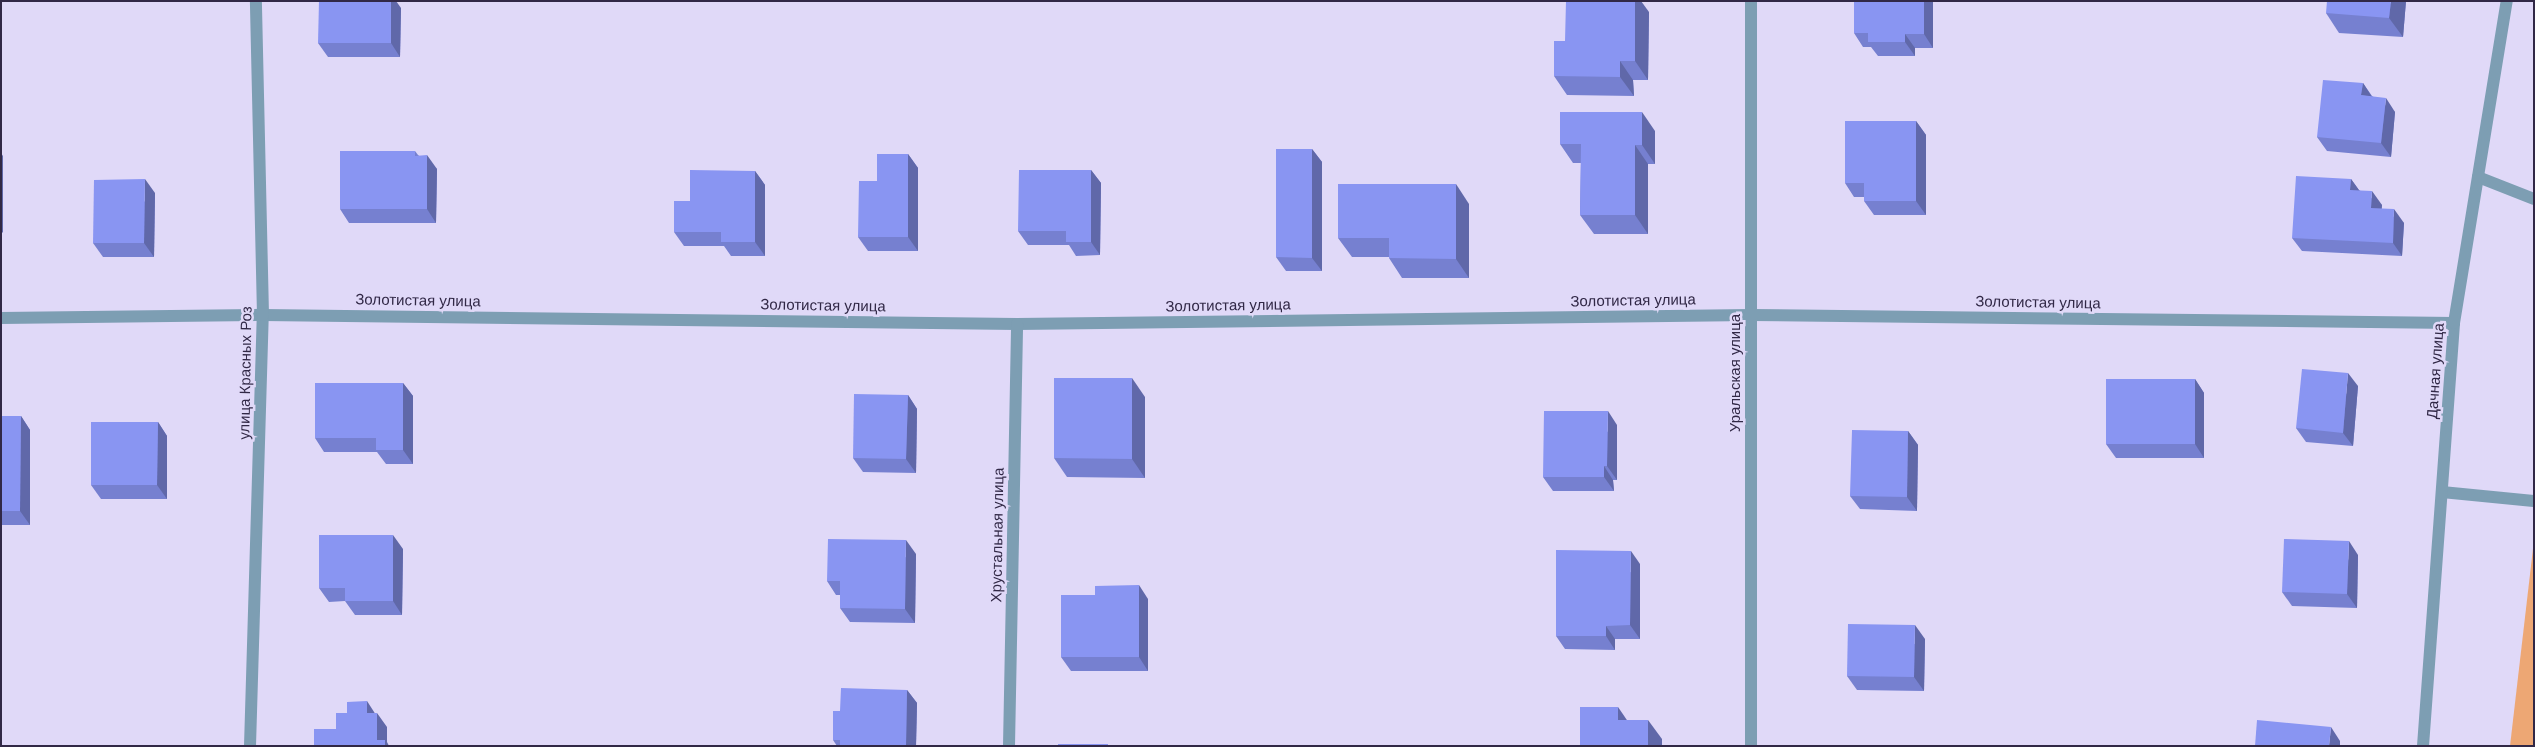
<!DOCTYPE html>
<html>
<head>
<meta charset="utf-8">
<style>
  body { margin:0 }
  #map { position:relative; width:2535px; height:747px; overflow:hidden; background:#e0d9f8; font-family:Helvetica,sans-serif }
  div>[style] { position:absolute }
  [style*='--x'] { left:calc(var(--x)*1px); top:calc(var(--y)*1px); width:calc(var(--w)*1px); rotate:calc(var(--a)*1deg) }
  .green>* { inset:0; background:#eda774 }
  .minor>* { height:12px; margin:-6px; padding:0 6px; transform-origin:6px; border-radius:6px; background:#7d9eb3 }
  .wall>* { inset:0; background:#7680d0 }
  .shaded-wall>* { inset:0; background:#6068a9 }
  .building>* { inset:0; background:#8995f2 }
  span { translate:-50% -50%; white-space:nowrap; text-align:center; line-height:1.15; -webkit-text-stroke:5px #e0d9f8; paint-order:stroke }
  .street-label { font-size:15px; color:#312846 }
  .frame { position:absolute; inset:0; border:2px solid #312846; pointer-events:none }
</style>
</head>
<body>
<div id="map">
  <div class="green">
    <div style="clip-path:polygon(2534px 540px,2534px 746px,2510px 746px)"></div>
  </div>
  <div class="minor">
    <div style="--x:2478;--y:177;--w:60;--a:21.4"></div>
    <div style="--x:1;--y:318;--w:262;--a:-0.7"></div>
    <div style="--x:263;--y:315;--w:754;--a:0.68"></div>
    <div style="--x:1017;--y:324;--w:734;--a:-0.7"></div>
    <div style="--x:1751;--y:315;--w:703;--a:0.65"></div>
    <div style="--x:2442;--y:492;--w:92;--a:5.6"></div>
    <div style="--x:250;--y:746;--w:431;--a:-88.3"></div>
    <div style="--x:263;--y:315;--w:314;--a:-91.3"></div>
    <div style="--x:1009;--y:746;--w:422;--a:-88.9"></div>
    <div style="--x:1751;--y:746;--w:745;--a:-90"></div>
    <div style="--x:2423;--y:746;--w:424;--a:-85.8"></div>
    <div style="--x:2454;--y:323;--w:326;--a:-80.7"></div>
  </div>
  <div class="wall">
    <div style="clip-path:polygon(1854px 1px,1933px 1px,1933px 48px,1915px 48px,1915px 56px,1878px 56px,1871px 47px,1863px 47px,1854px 33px)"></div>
    <div style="clip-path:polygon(2406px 1px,2403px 37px,2339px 33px,2326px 13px)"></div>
    <div style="clip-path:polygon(401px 8px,400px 57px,328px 57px,318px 43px)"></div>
    <div style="clip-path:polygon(1649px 12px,1648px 80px,1633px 80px,1634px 96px,1567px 95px,1554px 76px,1565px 41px)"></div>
    <div style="clip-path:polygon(2363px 83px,2372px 96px,2395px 112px,2391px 157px,2327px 151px,2317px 137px)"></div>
    <div style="clip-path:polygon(1916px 121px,1926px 135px,1926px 215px,1874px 215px,1864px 201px,1864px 197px,1854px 197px,1845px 183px)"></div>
    <div style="clip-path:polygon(1655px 131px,1655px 164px,1648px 164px,1648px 234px,1594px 234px,1580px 215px,1581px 163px,1573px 163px,1560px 144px)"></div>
    <div style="clip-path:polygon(1312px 149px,1322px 162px,1322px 271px,1286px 271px,1276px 257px)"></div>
    <div style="clip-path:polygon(415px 151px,418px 155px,437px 169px,436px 223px,349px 223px,340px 209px)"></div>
    <div style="clip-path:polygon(908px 154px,918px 168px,918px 251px,868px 251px,858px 237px,877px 181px)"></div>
    <div style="clip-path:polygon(1091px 170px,1101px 183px,1100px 255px,1076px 256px,1069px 245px,1028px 245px,1018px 231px)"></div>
    <div style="clip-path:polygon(755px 171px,765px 185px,765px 256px,731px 256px,724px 246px,684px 246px,674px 232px,690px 201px)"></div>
    <div style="clip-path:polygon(2351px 179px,2359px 190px,2382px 205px,2381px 209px,2404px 223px,2402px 256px,2302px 251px,2292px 238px)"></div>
    <div style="clip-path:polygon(155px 193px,154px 257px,103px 257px,93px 243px)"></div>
    <div style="clip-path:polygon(1469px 204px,1469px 278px,1402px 278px,1389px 258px,1389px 257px,1352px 257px,1338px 238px)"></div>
    <div style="clip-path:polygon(2195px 379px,2204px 393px,2204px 458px,2116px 458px,2106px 444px)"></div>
    <div style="clip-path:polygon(403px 383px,413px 396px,413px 464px,386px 464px,377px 452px,324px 452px,315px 438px)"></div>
    <div style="clip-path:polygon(2358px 386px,2353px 446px,2306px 442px,2296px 428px)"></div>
    <div style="clip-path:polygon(908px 395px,917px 409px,916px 473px,863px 472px,853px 458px)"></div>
    <div style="clip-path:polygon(1145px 397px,1145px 478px,1067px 477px,1054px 458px)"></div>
    <div style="clip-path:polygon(1px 416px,21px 416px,30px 430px,30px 525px,1px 525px)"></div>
    <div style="clip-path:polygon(158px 422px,167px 436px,167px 499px,101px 499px,91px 485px)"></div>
    <div style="clip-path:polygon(1617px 425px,1617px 480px,1613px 480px,1614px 491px,1553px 491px,1543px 477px)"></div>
    <div style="clip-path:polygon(1908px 431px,1918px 445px,1917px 511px,1860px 509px,1850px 496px)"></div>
    <div style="clip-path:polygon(403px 549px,402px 615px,355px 615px,345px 601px,329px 602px,319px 588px)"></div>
    <div style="clip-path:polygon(916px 554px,915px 623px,850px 622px,840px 608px,840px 595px,836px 595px,827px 581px)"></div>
    <div style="clip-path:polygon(2358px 555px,2357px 608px,2292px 606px,2282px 592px)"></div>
    <div style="clip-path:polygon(1640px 564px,1640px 639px,1615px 639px,1615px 650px,1565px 649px,1556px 636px)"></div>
    <div style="clip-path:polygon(1148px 599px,1148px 671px,1071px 671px,1061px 657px)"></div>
    <div style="clip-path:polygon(1925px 639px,1924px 691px,1857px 690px,1847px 676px)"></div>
    <div style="clip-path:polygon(907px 690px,917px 703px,916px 746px,837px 746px,833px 740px)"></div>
  </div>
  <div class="shaded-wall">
    <div style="clip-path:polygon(391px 1px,396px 1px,401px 8px,400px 57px,391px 43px)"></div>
    <div style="clip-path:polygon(1632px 1px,1641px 1px,1649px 12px,1648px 80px,1635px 61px)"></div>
    <div style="clip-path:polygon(1924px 1px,1933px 1px,1933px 48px,1924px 34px)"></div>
    <div style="clip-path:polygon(2391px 1px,2406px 1px,2403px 37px,2389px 18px)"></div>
    <div style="clip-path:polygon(1905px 34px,1915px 48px,1915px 56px,1905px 42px)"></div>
    <div style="clip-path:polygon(1620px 61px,1633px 80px,1634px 96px,1620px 77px)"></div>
    <div style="clip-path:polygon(2363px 83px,2372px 97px,2361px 95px)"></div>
    <div style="clip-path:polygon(2386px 98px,2395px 112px,2391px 157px,2381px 143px)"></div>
    <div style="clip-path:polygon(1642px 112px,1655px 131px,1655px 164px,1642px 145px)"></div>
    <div style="clip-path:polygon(1916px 121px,1926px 135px,1926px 215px,1916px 201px)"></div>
    <div style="clip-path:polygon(1635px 145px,1648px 164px,1648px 234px,1635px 215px)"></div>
    <div style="clip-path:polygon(1312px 149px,1322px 162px,1322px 271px,1312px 258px)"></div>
    <div style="clip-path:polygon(1px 153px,3px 156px,3px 233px,1px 231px)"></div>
    <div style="clip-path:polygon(908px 154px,918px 168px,918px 251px,908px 237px)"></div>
    <div style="clip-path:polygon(427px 155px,437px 169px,436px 223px,427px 209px)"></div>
    <div style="clip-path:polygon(1091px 170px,1101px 183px,1100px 255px,1091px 242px)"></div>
    <div style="clip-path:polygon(755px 171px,765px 185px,765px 256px,755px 242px)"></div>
    <div style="clip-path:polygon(145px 179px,155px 193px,154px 257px,144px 243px)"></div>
    <div style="clip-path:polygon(2351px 179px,2361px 193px,2350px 190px)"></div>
    <div style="clip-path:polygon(1456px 184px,1469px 204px,1469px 278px,1456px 259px)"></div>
    <div style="clip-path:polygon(2372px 191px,2382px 205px,2381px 222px,2371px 208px)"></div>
    <div style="clip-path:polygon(2394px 209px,2404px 223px,2402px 256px,2393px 243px)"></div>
    <div style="clip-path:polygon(2348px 373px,2358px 386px,2353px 446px,2343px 433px)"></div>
    <div style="clip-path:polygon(1132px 378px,1145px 397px,1145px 478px,1132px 459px)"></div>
    <div style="clip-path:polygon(2195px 379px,2204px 393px,2204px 458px,2195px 444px)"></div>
    <div style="clip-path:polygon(403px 383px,413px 396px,413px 464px,403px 450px)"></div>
    <div style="clip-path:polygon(908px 395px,917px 409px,916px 473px,906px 459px)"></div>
    <div style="clip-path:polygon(1608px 411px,1617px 425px,1617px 480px,1607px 466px)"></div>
    <div style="clip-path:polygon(21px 416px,30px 430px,30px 525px,20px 511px)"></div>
    <div style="clip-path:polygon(158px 422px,167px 436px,167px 499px,157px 485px)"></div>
    <div style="clip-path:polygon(1908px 431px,1918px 445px,1917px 511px,1907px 497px)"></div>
    <div style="clip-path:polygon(1604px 466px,1613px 480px,1614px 491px,1604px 477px)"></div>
    <div style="clip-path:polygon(393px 535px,403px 549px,402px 615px,393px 601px)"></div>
    <div style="clip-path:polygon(906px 540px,916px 554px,915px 623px,905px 609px)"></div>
    <div style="clip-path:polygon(2349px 541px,2358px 555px,2357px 608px,2347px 594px)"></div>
    <div style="clip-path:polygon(1631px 551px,1640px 564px,1640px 639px,1630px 625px)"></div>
    <div style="clip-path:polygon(1139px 585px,1148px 599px,1148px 671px,1139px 657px)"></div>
    <div style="clip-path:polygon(1915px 625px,1925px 639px,1924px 691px,1914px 677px)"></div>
    <div style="clip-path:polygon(1606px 626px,1615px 639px,1615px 650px,1606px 636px)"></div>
    <div style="clip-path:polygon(907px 690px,917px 703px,916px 746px,906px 746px)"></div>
    <div style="clip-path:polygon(367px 701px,376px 715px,367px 713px)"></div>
    <div style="clip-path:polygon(1618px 707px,1631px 726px,1618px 720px)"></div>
    <div style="clip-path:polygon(377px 713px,387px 727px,387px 742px,389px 746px,381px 746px,377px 740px)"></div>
    <div style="clip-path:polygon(1648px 720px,1662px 739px,1662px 746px,1648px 746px)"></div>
    <div style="clip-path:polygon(2331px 727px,2340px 741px,2340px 746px,2329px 746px)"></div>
  </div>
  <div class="building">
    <div style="clip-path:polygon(319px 1px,391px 1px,391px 43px,318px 43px)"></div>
    <div style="clip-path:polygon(1566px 1px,1635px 1px,1635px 61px,1620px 61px,1620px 77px,1554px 76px,1554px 41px,1565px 41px)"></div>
    <div style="clip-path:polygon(1854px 1px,1924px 1px,1924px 34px,1905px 34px,1905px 42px,1868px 42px,1868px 33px,1854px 33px)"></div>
    <div style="clip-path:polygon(2327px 1px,2391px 1px,2389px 18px,2326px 13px)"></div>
    <div style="clip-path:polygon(2323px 80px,2363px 83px,2361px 95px,2386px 98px,2381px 143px,2317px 137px)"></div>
    <div style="clip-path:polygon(1560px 112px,1642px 112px,1642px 145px,1635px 145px,1635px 215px,1580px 215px,1581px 144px,1560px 144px)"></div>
    <div style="clip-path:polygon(1845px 121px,1916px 121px,1916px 201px,1864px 201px,1864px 183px,1845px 183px)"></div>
    <div style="clip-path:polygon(1276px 149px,1312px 149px,1312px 258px,1276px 257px)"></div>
    <div style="clip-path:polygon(340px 151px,415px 151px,415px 156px,427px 155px,427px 209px,340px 209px)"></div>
    <div style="clip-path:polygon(877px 154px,908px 154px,908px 237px,858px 237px,859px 181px,877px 181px)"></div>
    <div style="clip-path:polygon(690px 170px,755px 171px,755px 242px,721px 242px,721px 232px,674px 232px,674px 201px,690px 201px)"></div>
    <div style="clip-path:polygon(1019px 170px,1091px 170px,1091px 242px,1066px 242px,1066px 231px,1018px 231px)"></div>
    <div style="clip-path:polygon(2296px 176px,2351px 179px,2350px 190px,2372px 191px,2371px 208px,2394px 209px,2393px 243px,2292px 238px)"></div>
    <div style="clip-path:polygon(145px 179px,144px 243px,93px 243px,94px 180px)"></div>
    <div style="clip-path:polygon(1338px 184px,1456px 184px,1456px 259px,1389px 258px,1389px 238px,1338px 238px)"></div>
    <div style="clip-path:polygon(2302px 369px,2348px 373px,2343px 433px,2296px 428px)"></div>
    <div style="clip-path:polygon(1054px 378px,1132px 378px,1132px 459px,1054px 458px)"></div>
    <div style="clip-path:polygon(2106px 379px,2195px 379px,2195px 444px,2106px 444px)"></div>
    <div style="clip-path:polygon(315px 383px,403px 383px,403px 450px,376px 450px,376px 438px,315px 438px)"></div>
    <div style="clip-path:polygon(854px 394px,908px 395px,906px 459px,853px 458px)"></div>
    <div style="clip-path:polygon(1544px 411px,1608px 411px,1607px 466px,1604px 466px,1604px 477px,1543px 477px)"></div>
    <div style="clip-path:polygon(1px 416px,21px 416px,20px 511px,1px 511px)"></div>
    <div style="clip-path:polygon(91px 422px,158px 422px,157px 485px,91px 485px)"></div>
    <div style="clip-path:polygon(1852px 430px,1908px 431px,1907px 497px,1850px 496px)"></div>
    <div style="clip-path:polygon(319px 535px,393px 535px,393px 601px,345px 601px,345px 588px,319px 588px)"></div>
    <div style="clip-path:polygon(828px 539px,906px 540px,905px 609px,840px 608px,840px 581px,827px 581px)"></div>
    <div style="clip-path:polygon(2284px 539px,2349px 541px,2347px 594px,2282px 592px)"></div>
    <div style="clip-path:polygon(1556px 550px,1631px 551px,1630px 625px,1606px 626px,1606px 636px,1556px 636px)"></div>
    <div style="clip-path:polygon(1139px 585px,1139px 657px,1061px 657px,1061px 595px,1095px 595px,1095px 586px)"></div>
    <div style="clip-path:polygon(1848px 624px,1915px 625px,1914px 677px,1847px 676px)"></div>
    <div style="clip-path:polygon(841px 688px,907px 690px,906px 746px,840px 746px,840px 740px,833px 740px,833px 711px,840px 711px)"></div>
    <div style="clip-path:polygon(367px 701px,367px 713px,377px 713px,377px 740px,385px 740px,385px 746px,314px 746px,314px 729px,336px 729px,336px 713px,347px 713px,347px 702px)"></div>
    <div style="clip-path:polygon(1580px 707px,1618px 707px,1618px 720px,1648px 720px,1648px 746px,1580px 746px)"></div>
    <div style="clip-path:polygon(2257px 720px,2331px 727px,2329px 746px,2255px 746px)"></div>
    <div style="clip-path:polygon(1058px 744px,1108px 744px,1108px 746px,1058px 746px)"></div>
  </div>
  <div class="street-label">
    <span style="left:418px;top:300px;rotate:1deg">Золотистая улица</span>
    <span style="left:1633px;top:300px;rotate:-1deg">Золотистая улица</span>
    <span style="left:2038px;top:302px;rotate:1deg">Золотистая улица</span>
    <span style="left:823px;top:305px;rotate:1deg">Золотистая улица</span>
    <span style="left:1228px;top:305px;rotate:-1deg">Золотистая улица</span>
    <span style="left:2435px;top:371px;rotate:-86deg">Дачная улица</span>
    <span style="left:245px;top:373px;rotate:-89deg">улица Красных Роз</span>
    <span style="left:1735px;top:373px;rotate:-90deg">Уральская улица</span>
    <span style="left:997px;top:535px;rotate:-89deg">Хрустальная улица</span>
  </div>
  <div class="frame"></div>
</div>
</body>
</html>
